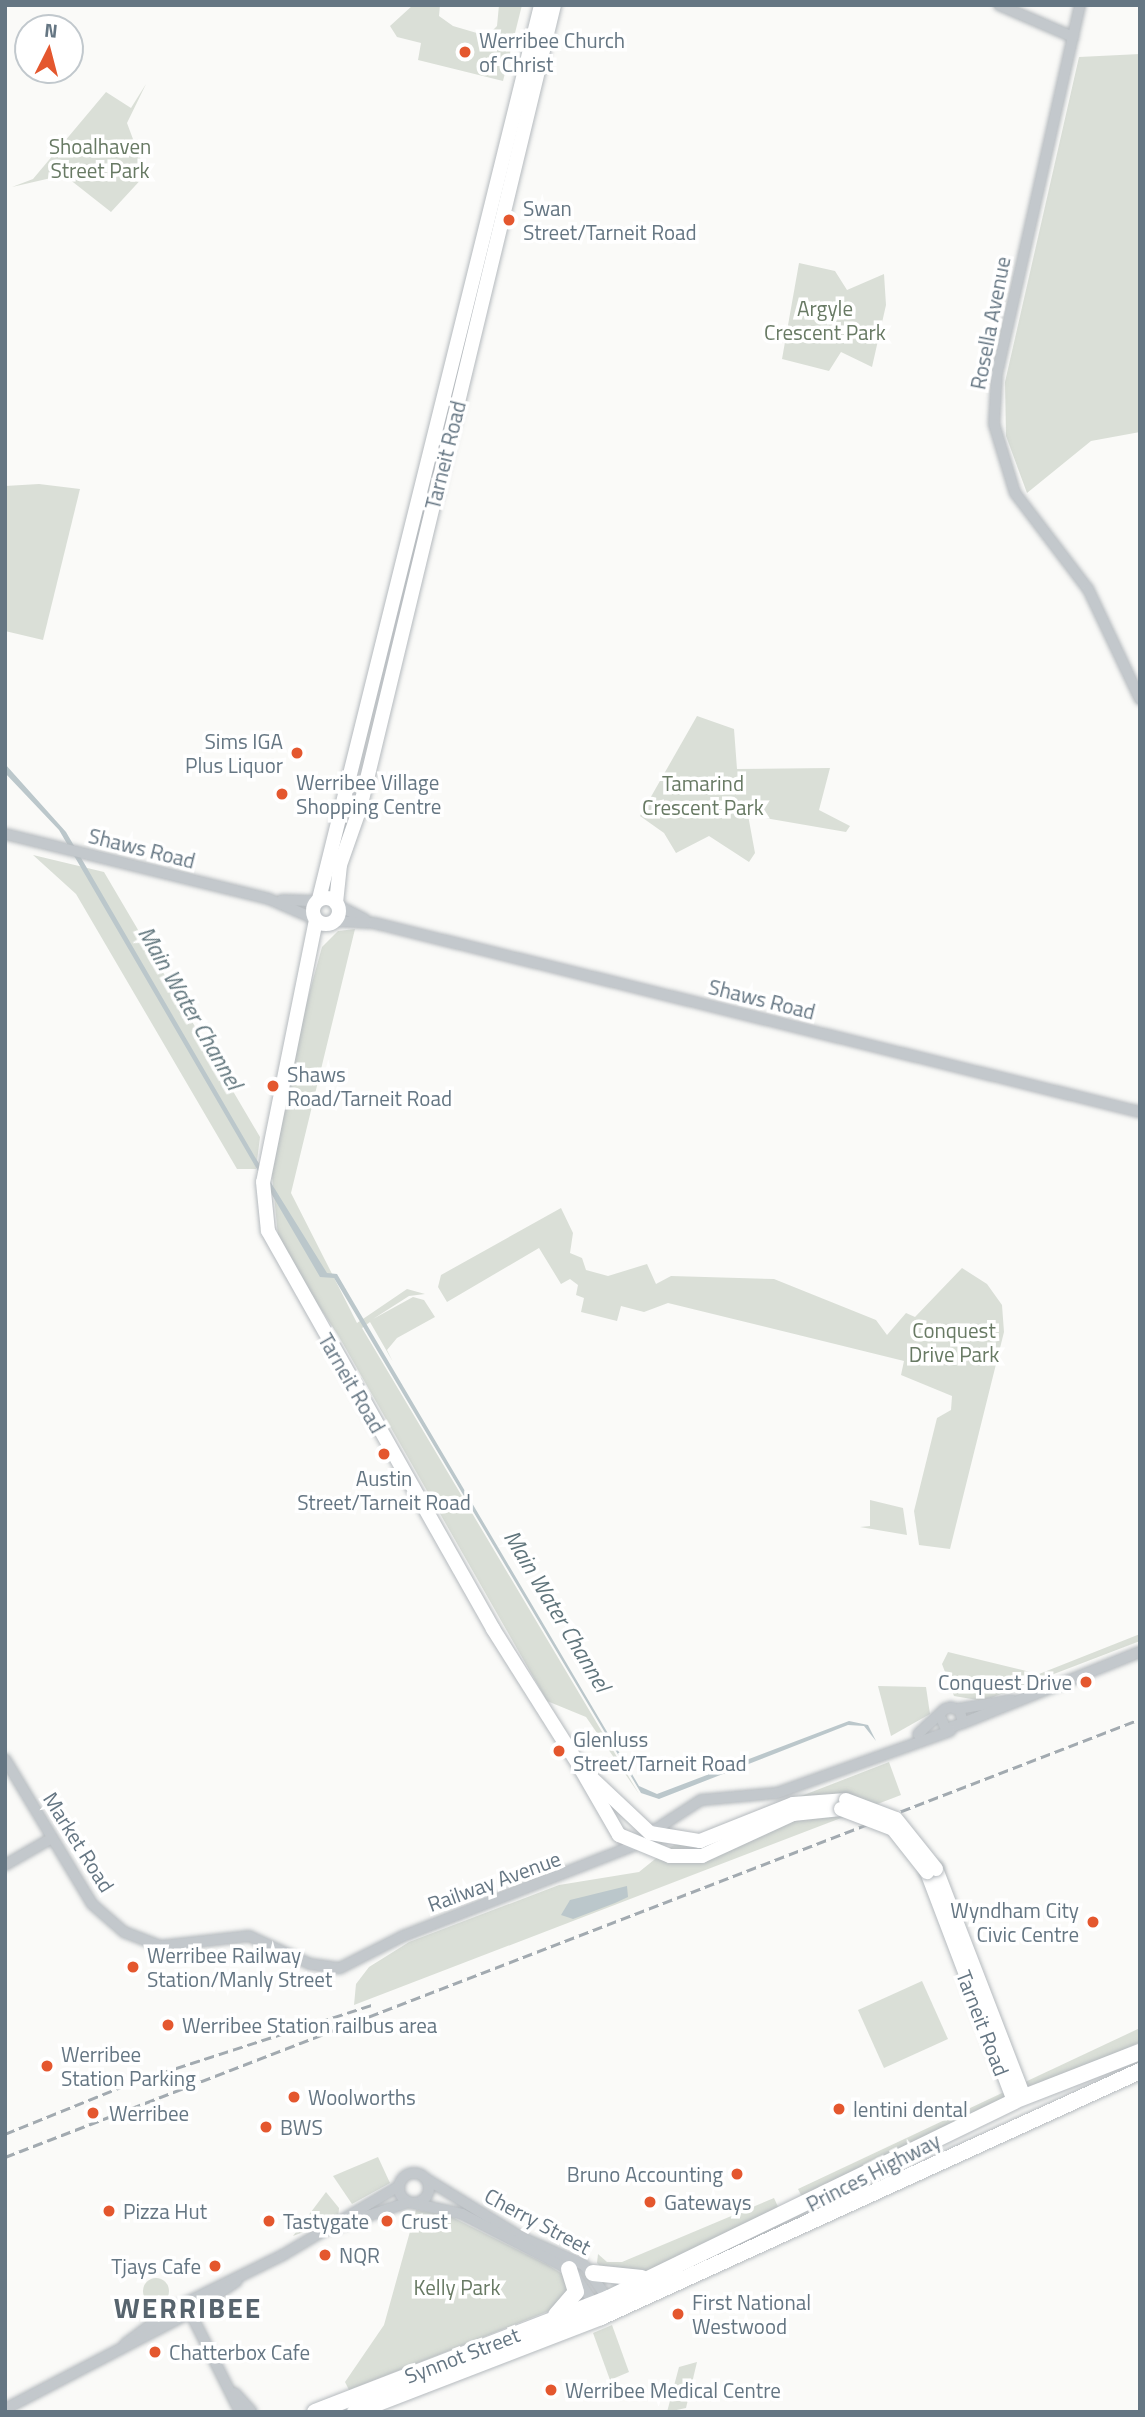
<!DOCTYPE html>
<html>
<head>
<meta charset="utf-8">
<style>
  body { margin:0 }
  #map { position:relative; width:1145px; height:2417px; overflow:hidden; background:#fafaf8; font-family:"Titillium Web",sans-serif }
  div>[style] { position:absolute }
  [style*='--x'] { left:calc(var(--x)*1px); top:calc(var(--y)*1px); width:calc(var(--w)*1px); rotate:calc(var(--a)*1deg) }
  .green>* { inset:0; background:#dadfd7 }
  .round { border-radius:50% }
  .water>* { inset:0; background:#bbc7cb }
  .roads { filter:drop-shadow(0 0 2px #b5babe) drop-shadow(0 0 2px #b5babe) }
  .minor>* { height:10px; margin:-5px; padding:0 5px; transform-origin:5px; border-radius:5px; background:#c3c8cc }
  .minor>.ring { margin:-5px; padding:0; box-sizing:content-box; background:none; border:10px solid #c3c8cc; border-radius:50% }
  .major>* { height:14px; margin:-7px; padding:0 7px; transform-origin:7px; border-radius:7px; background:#fff }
  .major>.ring { margin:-7px; padding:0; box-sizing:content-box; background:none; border:14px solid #fff; border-radius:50% }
  .highway>* { height:16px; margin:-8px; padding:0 8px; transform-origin:8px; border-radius:8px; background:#fff }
  .rail>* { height:2.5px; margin-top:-1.25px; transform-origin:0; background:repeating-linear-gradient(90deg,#a2aab0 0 10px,transparent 0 15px) }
  .bridges { filter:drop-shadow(0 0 2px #b5babe) drop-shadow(0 0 2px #b5babe) }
  .major-bridge>* { height:14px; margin:-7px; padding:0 7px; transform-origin:7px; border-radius:7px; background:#fff }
  .dots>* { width:19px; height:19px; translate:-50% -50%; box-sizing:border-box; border:4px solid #fff; border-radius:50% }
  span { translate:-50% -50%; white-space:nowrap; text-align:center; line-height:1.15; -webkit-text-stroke:7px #fff; paint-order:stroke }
  .poi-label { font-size:21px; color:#657683 }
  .left { translate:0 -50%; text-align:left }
  .right { translate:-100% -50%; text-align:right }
  .park-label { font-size:21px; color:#687a64 }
  .street-label { font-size:21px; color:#657683 }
  .water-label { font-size:23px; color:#60757c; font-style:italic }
  .district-label { font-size:28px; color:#57646e; font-weight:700; letter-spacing:2px }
  .frame { position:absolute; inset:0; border:7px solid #657683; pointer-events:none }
  .north { position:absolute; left:14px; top:14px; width:70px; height:70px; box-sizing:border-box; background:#fff; border:2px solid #c1c8cd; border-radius:50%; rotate:6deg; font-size:19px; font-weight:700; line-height:28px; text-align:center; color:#657683 }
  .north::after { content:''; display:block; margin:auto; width:24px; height:32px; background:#e4572e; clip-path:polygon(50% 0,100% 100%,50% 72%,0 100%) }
</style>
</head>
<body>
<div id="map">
  <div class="green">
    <div style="clip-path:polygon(413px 5px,440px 5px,439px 16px,453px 26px,487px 36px,497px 26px,499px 5px,522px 5px,503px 81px,418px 60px,421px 43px,397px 37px,390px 26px)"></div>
    <div style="clip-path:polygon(1140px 54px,1140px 432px,1091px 441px,1027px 493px,1006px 436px,1005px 382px,1079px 57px)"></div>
    <div style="clip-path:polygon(146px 84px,127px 123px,146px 174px,111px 212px,64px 175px,12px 187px,33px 179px,106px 92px,131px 108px)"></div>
    <div style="clip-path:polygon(799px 263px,835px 271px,847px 290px,884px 274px,886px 305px,872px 367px,841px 352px,829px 371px,782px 359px)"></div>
    <div style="clip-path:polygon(39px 484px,80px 489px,43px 640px,5px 631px,5px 486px)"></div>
    <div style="clip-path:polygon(697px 716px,734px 729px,737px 769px,830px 768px,819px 810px,850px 826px,846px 832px,748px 815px,755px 853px,749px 862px,709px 836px,676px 853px,664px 833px,640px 816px)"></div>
    <div style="clip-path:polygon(33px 855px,104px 872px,260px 1137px,256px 1169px,237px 1169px,76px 894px)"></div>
    <div style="clip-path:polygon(355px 929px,291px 1193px,357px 1323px,407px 1289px,425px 1294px,409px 1296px,373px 1319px,413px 1297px,424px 1300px,435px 1317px,397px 1338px,387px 1350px,393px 1362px,370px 1322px,362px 1328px,639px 1794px,586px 1717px,547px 1701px,338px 1335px,279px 1246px,272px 1175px,301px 1023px,322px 947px,338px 931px)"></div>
    <div style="clip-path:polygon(561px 1208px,573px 1233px,570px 1253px,582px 1258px,586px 1270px,608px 1276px,647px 1264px,656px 1284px,671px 1276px,774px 1279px,876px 1320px,887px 1335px,906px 1313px,915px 1317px,962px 1268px,987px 1284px,1002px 1305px,1004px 1332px,950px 1549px,919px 1545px,914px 1511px,937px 1418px,951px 1410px,952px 1396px,901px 1375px,904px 1361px,668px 1303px,644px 1312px,621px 1306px,617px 1321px,581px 1312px,584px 1298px,576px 1295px,578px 1285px,570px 1279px,561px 1284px,539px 1248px,447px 1302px,438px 1287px,441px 1275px)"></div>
    <div style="clip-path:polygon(870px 1500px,903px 1508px,907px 1535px,860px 1527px,870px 1526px)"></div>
    <div style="clip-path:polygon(1140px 1634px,1140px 1641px,983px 1701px,954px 1696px,942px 1664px,948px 1652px,1039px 1674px)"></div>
    <div style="clip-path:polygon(878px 1686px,926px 1687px,930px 1714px,891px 1736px)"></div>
    <div style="clip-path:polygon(889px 1762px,901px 1795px,354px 2005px,356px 1984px,369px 1967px,409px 1942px,559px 1885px,639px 1872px,670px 1847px)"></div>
    <div style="clip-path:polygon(922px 1981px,948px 2039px,884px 2068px,858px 2010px)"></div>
    <div style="clip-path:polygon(1140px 2028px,1140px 2042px,802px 2197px,798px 2189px)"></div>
    <div style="clip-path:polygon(378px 2157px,390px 2183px,352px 2204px,333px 2176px)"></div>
    <div style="clip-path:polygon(326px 2192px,339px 2208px,338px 2219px,293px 2236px)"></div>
    <div style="clip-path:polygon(774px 2198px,779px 2209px,659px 2269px,628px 2275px,606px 2272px,597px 2263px,598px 2254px,607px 2262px,622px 2262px)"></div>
    <div style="clip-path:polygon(416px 2210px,448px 2215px,548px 2265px,564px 2275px,572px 2293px,554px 2309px,349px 2390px,345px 2382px,384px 2325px)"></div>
    <div class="round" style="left:143px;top:2278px;width:26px;height:26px"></div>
    <div style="clip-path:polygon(612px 2325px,629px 2372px,610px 2380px,593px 2333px)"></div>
    <div style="clip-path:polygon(697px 2362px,686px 2408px,667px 2412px,679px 2367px)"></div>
  </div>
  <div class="water">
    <div style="clip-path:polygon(5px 764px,66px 832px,255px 1157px,327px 1273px,337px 1274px,354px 1303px,639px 1786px,657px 1794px,849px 1721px,868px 1725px,876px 1741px,864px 1726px,848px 1725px,659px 1799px,641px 1793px,334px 1278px,320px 1277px,59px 830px,5px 773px)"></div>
    <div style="clip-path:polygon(627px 1886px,628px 1897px,615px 1903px,573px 1919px,561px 1915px,570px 1900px)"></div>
  </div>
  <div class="roads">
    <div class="minor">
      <div style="--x:999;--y:5;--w:81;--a:23.4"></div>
      <div style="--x:1080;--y:5;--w:376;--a:102.7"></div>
      <div style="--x:997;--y:372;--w:52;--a:93.3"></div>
      <div style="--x:994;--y:424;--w:72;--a:73.1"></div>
      <div style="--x:1015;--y:493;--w:121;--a:52.8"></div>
      <div style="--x:1088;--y:589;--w:122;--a:64.7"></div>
      <div style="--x:5;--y:834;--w:272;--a:13.8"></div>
      <div style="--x:269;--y:899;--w:50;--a:23.5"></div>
      <div style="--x:282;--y:900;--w:35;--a:2"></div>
      <div style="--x:339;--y:906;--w:29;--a:27"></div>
      <div style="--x:335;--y:921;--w:39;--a:3"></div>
      <div style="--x:374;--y:923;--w:789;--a:13.86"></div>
      <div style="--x:958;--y:1709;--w:54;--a:-9.6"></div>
      <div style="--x:963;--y:1723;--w:191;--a:-21.9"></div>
      <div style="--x:918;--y:1734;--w:37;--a:-43"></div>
      <div style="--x:945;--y:1709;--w:6;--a:-18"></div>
      <div style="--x:951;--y:1707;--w:10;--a:24"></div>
      <div style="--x:960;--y:1711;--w:12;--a:76"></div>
      <div style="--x:963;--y:1723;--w:18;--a:161"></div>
      <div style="--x:946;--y:1729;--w:14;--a:-115"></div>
      <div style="--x:5;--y:1759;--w:169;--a:59"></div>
      <div style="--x:92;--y:1904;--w:43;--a:41.2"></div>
      <div style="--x:124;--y:1932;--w:40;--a:21"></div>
      <div style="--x:161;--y:1946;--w:89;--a:-6.5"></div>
      <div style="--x:249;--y:1936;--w:67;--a:24.7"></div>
      <div style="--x:310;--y:1964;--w:30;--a:8"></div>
      <div style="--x:340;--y:1968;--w:71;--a:-26.9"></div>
      <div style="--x:403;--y:1936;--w:247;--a:-21.4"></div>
      <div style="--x:650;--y:1833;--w:61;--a:-32.9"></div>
      <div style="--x:701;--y:1800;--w:76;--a:-5.3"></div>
      <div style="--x:777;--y:1793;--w:184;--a:-19.7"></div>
      <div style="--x:5;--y:1865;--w:54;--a:-29.9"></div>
      <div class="ring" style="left:399px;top:2173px;width:20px;height:20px"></div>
      <div style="--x:428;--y:2180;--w:109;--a:31.5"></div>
      <div style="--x:521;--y:2237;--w:69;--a:24"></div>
      <div style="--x:584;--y:2265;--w:45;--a:54.9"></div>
      <div style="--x:412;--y:2203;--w:51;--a:12.4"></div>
      <div style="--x:462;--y:2214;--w:124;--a:27.4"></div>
      <div style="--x:572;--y:2271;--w:45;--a:56"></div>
      <div style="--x:335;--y:2227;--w:78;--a:-18.7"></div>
      <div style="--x:188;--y:2308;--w:116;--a:63.4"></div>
      <div style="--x:125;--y:2344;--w:55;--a:-36.9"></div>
      <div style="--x:169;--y:2311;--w:127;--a:-26.2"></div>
      <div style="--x:283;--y:2255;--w:135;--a:-30.7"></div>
      <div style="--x:235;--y:2393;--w:25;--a:48"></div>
      <div style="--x:5;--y:2409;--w:210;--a:-27.5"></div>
      <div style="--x:191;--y:2312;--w:55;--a:-34"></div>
    </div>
    <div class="major">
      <div class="ring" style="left:313px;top:898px;width:12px;height:12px"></div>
      <div style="--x:319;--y:899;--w:921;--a:-76.05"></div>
      <div style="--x:336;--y:903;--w:38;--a:-84"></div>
      <div style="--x:340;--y:865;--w:60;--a:-70.7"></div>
      <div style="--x:360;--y:808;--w:826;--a:-76.42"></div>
      <div style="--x:316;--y:920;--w:267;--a:101.4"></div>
      <div style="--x:263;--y:1182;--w:49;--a:84.2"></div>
      <div style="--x:268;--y:1231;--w:457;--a:60.5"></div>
      <div style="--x:493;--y:1629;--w:165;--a:57.7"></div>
      <div style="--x:581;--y:1768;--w:95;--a:43.3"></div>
      <div style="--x:650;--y:1833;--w:51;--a:9.1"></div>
      <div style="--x:700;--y:1841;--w:100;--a:-21.7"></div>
      <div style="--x:793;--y:1804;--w:53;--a:-4.3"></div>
      <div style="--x:581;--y:1769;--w:76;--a:60.1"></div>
      <div style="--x:619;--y:1835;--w:55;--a:22.4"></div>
      <div style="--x:670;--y:1856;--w:32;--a:0"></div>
      <div style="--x:702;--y:1856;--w:100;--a:-24.8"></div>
      <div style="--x:793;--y:1814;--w:48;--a:-5.9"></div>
      <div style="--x:936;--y:1869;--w:244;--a:68.9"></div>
      <div style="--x:927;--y:1872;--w:245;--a:69.2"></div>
    </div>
    <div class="highway">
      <div style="--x:593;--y:2273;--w:49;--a:5.8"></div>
      <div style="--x:556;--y:2315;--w:30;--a:-49"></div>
      <div style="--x:576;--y:2292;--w:24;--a:-107"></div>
      <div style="--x:315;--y:2412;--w:315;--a:-21.2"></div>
      <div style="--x:609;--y:2298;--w:450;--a:-25.9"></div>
      <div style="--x:1014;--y:2101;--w:135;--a:-21.3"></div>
      <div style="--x:355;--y:2412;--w:264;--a:-21.1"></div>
      <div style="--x:601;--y:2317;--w:592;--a:-24.53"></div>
    </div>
  </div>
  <div class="rail">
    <div style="--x:5;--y:2134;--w:138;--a:-22.1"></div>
    <div style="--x:133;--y:2082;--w:251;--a:-17.9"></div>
    <div style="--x:5;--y:2157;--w:1217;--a:-21.1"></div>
  </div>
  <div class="bridges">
    <div class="major-bridge">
      <div style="--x:846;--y:1800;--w:53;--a:20.8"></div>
      <div style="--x:896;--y:1819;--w:64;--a:51.3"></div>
      <div style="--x:841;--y:1809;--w:56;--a:21"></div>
      <div style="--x:893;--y:1829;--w:55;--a:51.7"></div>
    </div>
  </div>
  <div class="dots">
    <div style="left:465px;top:52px;background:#e4572e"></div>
    <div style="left:509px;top:220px;background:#e4572e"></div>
    <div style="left:297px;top:753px;background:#e4572e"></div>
    <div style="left:282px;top:794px;background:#e4572e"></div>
    <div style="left:273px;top:1086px;background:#e4572e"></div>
    <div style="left:384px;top:1454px;background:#e4572e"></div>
    <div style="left:1086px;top:1682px;background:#e4572e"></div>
    <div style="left:559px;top:1751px;background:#e4572e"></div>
    <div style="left:1093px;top:1922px;background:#e4572e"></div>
    <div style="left:133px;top:1967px;background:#e4572e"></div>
    <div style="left:168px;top:2025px;background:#e4572e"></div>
    <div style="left:47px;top:2066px;background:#e4572e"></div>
    <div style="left:294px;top:2097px;background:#e4572e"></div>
    <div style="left:839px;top:2109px;background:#e4572e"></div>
    <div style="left:93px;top:2113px;background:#e4572e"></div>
    <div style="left:266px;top:2127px;background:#e4572e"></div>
    <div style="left:737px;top:2174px;background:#e4572e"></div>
    <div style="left:650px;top:2202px;background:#e4572e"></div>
    <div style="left:109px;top:2211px;background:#e4572e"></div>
    <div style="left:269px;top:2221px;background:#e4572e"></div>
    <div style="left:387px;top:2221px;background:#e4572e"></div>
    <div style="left:325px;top:2255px;background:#e4572e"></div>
    <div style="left:215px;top:2266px;background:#e4572e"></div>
    <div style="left:678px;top:2314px;background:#e4572e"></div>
    <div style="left:155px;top:2352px;background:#e4572e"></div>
    <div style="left:551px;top:2390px;background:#e4572e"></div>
  </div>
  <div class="poi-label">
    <span class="left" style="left:479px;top:52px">Werribee Church<br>of Christ</span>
    <span class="left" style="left:523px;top:220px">Swan<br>Street/Tarneit Road</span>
    <span class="right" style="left:283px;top:753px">Sims IGA<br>Plus Liquor</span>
    <span class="left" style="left:296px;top:794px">Werribee Village<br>Shopping Centre</span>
    <span class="left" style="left:287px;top:1086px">Shaws<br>Road/Tarneit Road</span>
    <span style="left:384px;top:1490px">Austin<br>Street/Tarneit Road</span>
    <span class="right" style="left:1072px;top:1682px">Conquest Drive</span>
    <span class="left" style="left:573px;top:1751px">Glenluss<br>Street/Tarneit Road</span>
    <span class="right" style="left:1079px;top:1922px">Wyndham City<br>Civic Centre</span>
    <span class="left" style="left:147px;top:1967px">Werribee Railway<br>Station/Manly Street</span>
    <span class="left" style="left:182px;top:2025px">Werribee Station railbus area</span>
    <span class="left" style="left:61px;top:2066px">Werribee<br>Station Parking</span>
    <span class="left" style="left:308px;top:2097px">Woolworths</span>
    <span class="left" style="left:853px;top:2109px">lentini dental</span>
    <span class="left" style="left:109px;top:2113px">Werribee</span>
    <span class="left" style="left:280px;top:2127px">BWS</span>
    <span class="right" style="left:723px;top:2174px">Bruno Accounting</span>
    <span class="left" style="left:664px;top:2202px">Gateways</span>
    <span class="left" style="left:123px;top:2211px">Pizza Hut</span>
    <span class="left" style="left:283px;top:2221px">Tastygate</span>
    <span class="left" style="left:401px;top:2221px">Crust</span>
    <span class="left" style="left:339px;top:2255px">NQR</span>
    <span class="right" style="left:201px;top:2266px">Tjays Cafe</span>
    <span class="left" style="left:692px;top:2314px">First National<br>Westwood</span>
    <span class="left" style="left:169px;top:2352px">Chatterbox Cafe</span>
    <span class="left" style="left:565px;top:2390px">Werribee Medical Centre</span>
  </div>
  <div class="park-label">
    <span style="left:100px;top:158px">Shoalhaven<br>Street Park</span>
    <span style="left:825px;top:320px">Argyle<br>Crescent Park</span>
    <span style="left:703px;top:795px">Tamarind<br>Crescent Park</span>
    <span style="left:954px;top:1342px">Conquest<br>Drive Park</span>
    <span style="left:457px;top:2287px">Kelly Park</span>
  </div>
  <div class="street-label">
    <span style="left:990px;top:323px;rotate:-79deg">Rosella Avenue</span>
    <span style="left:445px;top:455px;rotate:-76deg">Tarneit Road</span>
    <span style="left:142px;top:848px;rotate:14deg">Shaws Road</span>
    <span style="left:762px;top:999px;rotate:14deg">Shaws Road</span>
    <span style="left:352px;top:1383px;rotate:60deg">Tarneit Road</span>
    <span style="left:79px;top:1842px;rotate:58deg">Market Road</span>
    <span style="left:494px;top:1881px;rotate:-20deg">Railway Avenue</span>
    <span style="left:983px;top:2023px;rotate:69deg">Tarneit Road</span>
    <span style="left:873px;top:2172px;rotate:-27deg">Princes Highway</span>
    <span style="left:538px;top:2221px;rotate:28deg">Cherry Street</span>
    <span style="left:462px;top:2355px;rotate:-21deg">Synnot Street</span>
  </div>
  <div class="water-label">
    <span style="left:190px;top:1008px;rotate:60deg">Main Water Channel</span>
    <span style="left:557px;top:1611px;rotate:59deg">Main Water Channel</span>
  </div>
  <div class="district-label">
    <span style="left:188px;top:2308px">WERRIBEE</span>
  </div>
  <div class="frame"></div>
  <div class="north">N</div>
</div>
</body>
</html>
